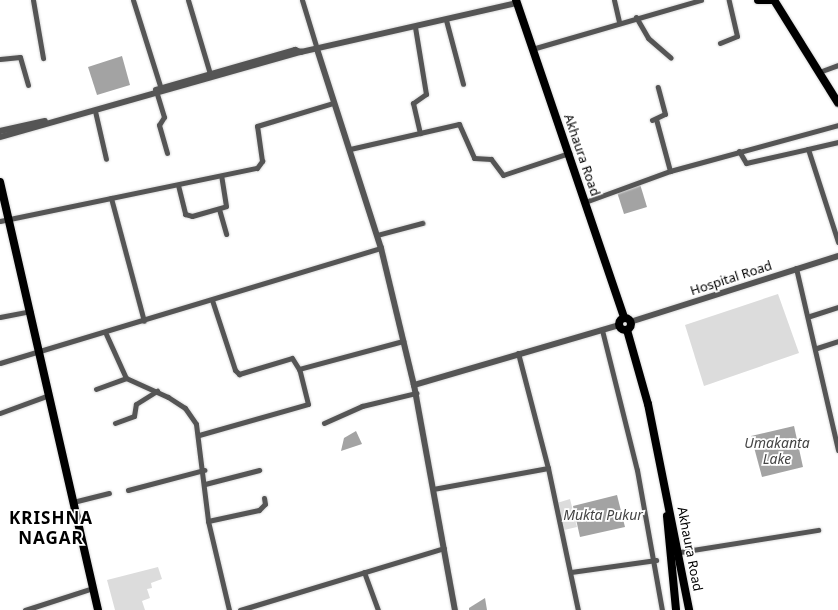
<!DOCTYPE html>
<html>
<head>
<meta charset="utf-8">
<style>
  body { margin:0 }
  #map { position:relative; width:838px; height:610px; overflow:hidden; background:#fff; font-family:"Noto Sans",sans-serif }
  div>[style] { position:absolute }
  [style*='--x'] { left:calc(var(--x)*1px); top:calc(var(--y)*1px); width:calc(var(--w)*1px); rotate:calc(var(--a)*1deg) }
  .green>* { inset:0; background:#dcdcdc }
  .water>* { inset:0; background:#a3a3a3 }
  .roads { filter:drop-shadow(0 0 1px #dbdbdb) drop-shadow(0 0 1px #dbdbdb) }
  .minor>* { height:5px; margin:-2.5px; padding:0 2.5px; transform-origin:2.5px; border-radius:2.5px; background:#555 }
  .tertiary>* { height:6px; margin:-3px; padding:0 3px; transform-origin:3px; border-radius:3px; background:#555 }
  .primary>* { height:8px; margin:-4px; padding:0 4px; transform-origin:4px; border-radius:4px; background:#000 }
  .primary>.ring { margin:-4px; padding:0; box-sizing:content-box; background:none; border:8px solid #000; border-radius:50% }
  span { translate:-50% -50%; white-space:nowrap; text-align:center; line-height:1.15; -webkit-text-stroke:3.5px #fff; paint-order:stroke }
  .street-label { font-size:13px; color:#000 }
  .water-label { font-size:14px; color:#444; font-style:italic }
  .district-label { font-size:17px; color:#000; font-weight:700; letter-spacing:1px }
</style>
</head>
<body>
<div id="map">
  <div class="green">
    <div style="clip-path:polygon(778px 294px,799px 353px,704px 386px,685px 325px)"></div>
    <div style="clip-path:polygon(570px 499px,577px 527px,564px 530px,557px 503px)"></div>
    <div style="clip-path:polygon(158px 567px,162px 579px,151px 583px,152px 588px,147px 589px,150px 598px,142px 601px,145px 610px,115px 610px,107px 580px)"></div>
  </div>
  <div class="water">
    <div style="clip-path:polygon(122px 56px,130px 85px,97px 95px,88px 67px)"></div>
    <div style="clip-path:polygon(640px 184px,647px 207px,624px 214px,617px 192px)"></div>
    <div style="clip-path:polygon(794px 426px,803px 467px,762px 477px,751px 436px)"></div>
    <div style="clip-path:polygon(356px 431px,362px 444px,341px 451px,344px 438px)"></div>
    <div style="clip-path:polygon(617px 495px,625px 527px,580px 537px,573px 506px)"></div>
    <div style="clip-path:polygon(485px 598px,487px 610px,469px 610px,469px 608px)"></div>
  </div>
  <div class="roads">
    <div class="minor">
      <div style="--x:33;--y:0;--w:59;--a:80.2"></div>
      <div style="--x:133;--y:0;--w:93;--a:72.5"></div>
      <div style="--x:188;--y:0;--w:77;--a:73.4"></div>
      <div style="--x:302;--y:0;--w:51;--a:73"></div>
      <div style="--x:614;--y:0;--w:22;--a:77"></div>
      <div style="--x:636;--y:17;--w:24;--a:60"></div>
      <div style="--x:648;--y:38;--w:30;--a:41"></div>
      <div style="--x:446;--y:20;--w:66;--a:75.1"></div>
      <div style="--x:415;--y:27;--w:68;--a:80.7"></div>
      <div style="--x:426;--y:94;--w:16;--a:145"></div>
      <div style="--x:413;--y:103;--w:31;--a:77"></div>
      <div style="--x:720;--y:43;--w:18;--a:-22"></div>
      <div style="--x:737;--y:36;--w:37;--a:-103"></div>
      <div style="--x:532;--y:49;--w:176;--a:-16.2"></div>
      <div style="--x:0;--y:59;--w:20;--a:-6"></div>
      <div style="--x:20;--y:57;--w:29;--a:74"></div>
      <div style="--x:819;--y:72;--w:20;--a:-20"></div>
      <div style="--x:157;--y:94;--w:24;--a:73"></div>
      <div style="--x:164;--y:117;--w:9;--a:122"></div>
      <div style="--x:159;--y:125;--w:29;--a:74"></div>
      <div style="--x:95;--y:111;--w:49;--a:77.1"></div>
      <div style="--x:656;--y:119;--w:54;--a:74.9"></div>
      <div style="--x:652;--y:120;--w:14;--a:-25"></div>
      <div style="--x:665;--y:114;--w:28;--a:-105"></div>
      <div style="--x:350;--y:149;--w:112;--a:-12.9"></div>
      <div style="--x:459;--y:124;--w:37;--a:66"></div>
      <div style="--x:474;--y:158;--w:17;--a:3"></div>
      <div style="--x:491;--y:159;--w:20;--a:53"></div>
      <div style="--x:503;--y:175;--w:70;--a:-18.4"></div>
      <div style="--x:808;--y:149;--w:31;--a:-13"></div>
      <div style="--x:739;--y:151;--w:14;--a:60"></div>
      <div style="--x:746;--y:163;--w:64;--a:-12.7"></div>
      <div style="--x:808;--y:149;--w:98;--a:72.1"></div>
      <div style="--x:178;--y:185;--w:30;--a:76"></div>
      <div style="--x:185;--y:214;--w:7;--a:16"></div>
      <div style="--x:192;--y:216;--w:35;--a:-16"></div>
      <div style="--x:226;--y:206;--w:30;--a:-99"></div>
      <div style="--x:111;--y:198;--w:127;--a:75"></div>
      <div style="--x:585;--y:202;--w:90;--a:-20"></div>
      <div style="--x:670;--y:171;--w:174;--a:-15.3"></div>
      <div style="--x:219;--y:209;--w:26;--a:74"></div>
      <div style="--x:0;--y:221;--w:262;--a:-11.7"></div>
      <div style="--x:257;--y:168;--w:9;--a:-54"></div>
      <div style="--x:262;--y:161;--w:35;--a:-98"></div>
      <div style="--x:257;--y:126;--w:79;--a:-16.8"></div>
      <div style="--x:377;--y:235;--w:47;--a:-14.9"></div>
      <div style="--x:796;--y:268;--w:187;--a:77"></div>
      <div style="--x:212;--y:300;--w:74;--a:71.8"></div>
      <div style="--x:235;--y:370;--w:6;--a:45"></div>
      <div style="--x:239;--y:374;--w:55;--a:-16.8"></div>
      <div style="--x:292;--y:358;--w:13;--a:58"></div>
      <div style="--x:299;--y:369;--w:108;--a:-15.1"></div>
      <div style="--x:810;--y:316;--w:29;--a:-18"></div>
      <div style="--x:0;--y:317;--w:31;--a:-11"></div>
      <div style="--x:602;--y:330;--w:144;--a:76"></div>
      <div style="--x:637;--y:470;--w:142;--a:79.9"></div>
      <div style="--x:106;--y:334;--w:48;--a:65.6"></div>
      <div style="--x:126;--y:378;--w:46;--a:24.3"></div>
      <div style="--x:168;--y:397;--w:20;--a:33"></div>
      <div style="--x:185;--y:408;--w:19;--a:55"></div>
      <div style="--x:196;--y:424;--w:98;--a:82.9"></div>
      <div style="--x:208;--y:521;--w:91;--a:76.7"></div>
      <div style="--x:817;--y:348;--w:22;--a:-18"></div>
      <div style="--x:518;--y:353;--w:119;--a:75.4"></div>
      <div style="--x:548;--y:468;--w:145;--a:78.1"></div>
      <div style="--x:0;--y:363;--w:398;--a:-16.8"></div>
      <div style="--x:96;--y:389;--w:32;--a:-20"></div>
      <div style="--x:0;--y:413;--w:52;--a:-20.2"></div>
      <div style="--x:115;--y:423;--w:20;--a:-20"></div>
      <div style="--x:134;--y:416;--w:12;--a:-81"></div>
      <div style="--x:136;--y:404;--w:25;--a:-32"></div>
      <div style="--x:324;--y:423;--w:42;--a:-24.1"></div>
      <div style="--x:362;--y:406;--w:56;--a:-13.5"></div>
      <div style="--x:199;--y:435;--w:113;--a:-15.9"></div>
      <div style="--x:308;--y:404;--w:36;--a:-104"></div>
      <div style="--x:205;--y:484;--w:56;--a:-14.5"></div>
      <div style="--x:433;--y:489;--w:117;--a:-10.3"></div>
      <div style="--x:128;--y:490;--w:79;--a:-14.7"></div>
      <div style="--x:73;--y:502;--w:37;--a:-14"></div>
      <div style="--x:208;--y:521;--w:52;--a:-12.2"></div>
      <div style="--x:259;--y:510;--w:8;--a:-45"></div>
      <div style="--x:265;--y:504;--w:6;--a:-99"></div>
      <div style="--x:680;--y:552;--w:140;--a:-9.1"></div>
      <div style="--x:364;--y:572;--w:40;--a:69.8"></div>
      <div style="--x:571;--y:572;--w:86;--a:-8"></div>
      <div style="--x:25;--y:610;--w:71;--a:-17.9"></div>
      <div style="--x:240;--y:610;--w:213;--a:-16.9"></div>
    </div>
    <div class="tertiary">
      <div style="--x:317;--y:49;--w:209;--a:72.2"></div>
      <div style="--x:381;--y:248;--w:141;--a:76.5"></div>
      <div style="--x:414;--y:385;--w:229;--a:79.7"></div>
      <div style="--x:156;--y:90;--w:145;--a:-16.1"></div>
      <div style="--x:295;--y:50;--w:6;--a:18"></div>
      <div style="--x:0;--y:131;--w:46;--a:-12.5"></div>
      <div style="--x:0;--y:137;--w:313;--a:-15.8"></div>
      <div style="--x:301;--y:52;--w:221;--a:-12.8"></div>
      <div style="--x:630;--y:322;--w:218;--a:-17.6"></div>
      <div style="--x:414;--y:385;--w:214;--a:-16.3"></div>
    </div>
    <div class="primary">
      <div style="--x:516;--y:0;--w:336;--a:71.2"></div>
      <div style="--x:758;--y:0;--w:14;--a:0"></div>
      <div style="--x:774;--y:0;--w:121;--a:58.1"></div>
      <div style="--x:0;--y:182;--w:439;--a:77.1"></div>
      <div class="ring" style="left:619px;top:318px;width:4px;height:4px"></div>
      <div style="--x:627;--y:330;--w:77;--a:74.2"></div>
      <div style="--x:648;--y:404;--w:210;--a:78.7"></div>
      <div style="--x:667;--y:516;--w:94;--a:84.5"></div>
    </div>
  </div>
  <div class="street-label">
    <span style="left:582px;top:155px;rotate:71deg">Akhaura Road</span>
    <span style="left:731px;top:278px;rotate:-18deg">Hospital Road</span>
    <span style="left:690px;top:549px;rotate:79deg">Akhaura Road</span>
  </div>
  <div class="water-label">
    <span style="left:777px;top:451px">Umakanta<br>Lake</span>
    <span style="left:603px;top:515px">Mukta Pukur</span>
  </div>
  <div class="district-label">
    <span style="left:51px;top:528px">KRISHNA<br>NAGAR</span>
  </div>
</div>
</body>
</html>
